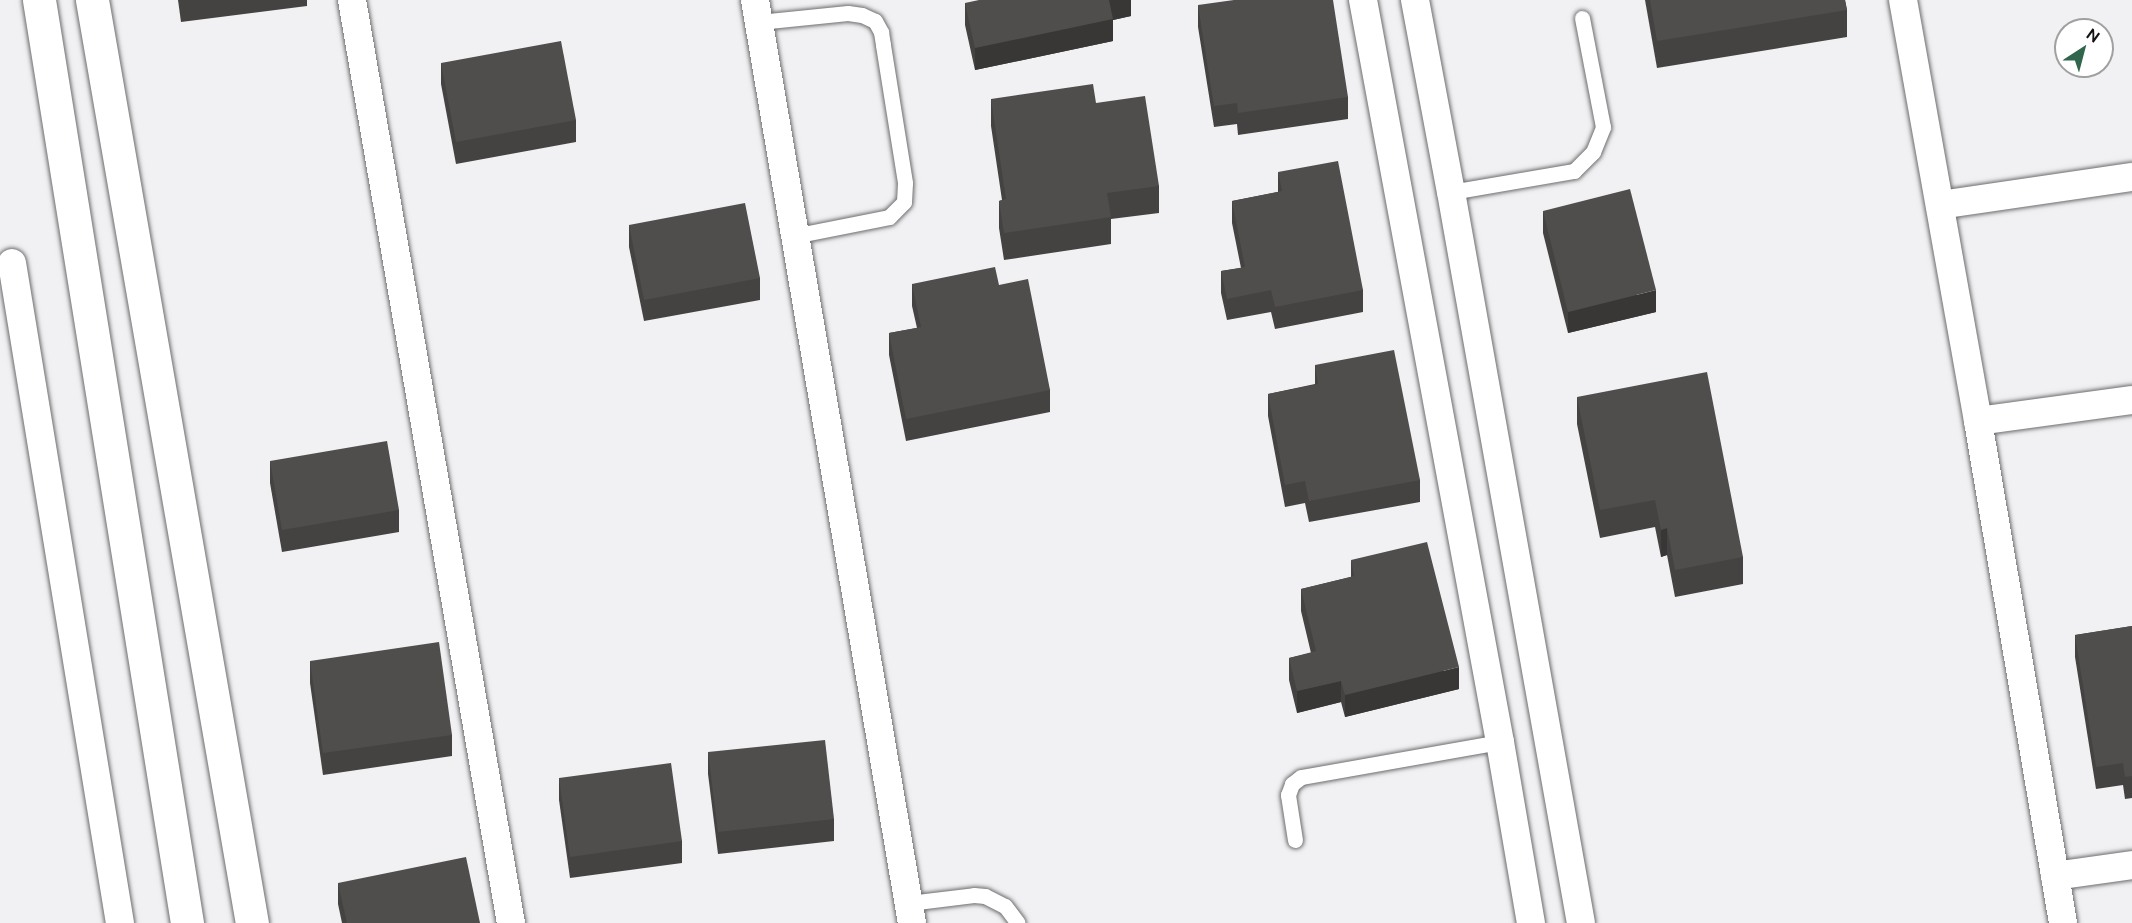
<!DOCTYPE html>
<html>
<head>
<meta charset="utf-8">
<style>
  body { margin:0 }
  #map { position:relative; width:2132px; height:923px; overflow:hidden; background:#f1f0f3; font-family:Ubuntu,sans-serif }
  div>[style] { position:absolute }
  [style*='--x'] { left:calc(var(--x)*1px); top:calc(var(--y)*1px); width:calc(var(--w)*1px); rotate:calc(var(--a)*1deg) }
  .roads { filter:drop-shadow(0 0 2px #6d6d6f) drop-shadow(0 0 2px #6d6d6f) }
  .service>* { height:15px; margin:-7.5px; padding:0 7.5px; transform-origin:7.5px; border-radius:7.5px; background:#fff }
  .minor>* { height:28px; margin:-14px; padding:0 14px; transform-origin:14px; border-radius:14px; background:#fff }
  .secondary>* { height:33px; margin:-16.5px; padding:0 16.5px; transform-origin:16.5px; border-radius:16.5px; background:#fff }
  .wall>* { inset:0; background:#454341 }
  .shaded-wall>* { inset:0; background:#383735 }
  .building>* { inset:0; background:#504e4c }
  span { translate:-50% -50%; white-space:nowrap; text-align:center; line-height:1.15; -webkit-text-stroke:6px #fff; paint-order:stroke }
  .north { position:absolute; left:2054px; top:18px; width:60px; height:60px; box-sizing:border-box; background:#fff; border:2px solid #a0a0a1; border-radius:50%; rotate:36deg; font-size:16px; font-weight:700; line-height:24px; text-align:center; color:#121213 }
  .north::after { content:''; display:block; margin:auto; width:21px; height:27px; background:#30664c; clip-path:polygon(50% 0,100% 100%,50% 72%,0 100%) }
</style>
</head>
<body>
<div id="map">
  <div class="roads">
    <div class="service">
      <div style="--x:759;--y:22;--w:89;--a:-5.8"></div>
      <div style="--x:848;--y:13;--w:14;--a:8"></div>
      <div style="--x:862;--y:15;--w:14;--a:25"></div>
      <div style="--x:875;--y:21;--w:13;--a:61"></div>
      <div style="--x:881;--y:32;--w:13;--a:81"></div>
      <div style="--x:883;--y:45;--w:140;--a:80.9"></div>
      <div style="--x:905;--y:183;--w:19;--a:93"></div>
      <div style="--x:904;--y:202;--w:21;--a:135"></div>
      <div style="--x:889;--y:217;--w:97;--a:168.7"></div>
      <div style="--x:1451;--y:192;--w:125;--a:-9.7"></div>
      <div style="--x:1574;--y:171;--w:27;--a:-45"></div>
      <div style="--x:1593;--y:152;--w:27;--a:-68"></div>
      <div style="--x:1603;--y:127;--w:111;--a:-100.9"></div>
      <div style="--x:1295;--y:840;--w:46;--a:-98.8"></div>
      <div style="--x:1288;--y:795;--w:12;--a:-70"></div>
      <div style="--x:1292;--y:784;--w:11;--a:-38"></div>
      <div style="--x:1301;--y:777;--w:202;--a:-10"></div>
      <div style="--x:909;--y:903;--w:65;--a:-7"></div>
      <div style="--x:974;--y:895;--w:11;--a:5"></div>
      <div style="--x:985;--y:896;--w:22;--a:27"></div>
      <div style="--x:1005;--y:906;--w:21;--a:53"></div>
    </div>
    <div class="minor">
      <div style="--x:352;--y:0;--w:937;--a:80.23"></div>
      <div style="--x:755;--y:0;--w:936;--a:80.35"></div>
      <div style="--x:1363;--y:0;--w:755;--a:79.54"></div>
      <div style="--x:1500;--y:742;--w:184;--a:80.3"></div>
      <div style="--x:1415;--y:0;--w:195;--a:79.4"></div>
      <div style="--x:1451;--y:192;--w:742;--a:79.92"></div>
      <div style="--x:1903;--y:0;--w:428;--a:79.9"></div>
      <div style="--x:1978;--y:421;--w:509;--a:80.39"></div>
      <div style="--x:1940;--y:205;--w:194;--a:-8.3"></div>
      <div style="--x:12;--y:263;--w:669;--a:80.71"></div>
      <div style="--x:1978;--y:421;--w:155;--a:-7.8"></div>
      <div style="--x:2055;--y:876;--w:78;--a:-8.1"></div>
    </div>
    <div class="secondary">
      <div style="--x:39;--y:0;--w:935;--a:80.89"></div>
      <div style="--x:92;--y:0;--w:937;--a:80.17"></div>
    </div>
  </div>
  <div class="wall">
    <div style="clip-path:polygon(178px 0,307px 0,307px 6px,181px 22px)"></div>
    <div style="clip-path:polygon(1131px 0,1131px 16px,1113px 20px,1113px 41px,975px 70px,965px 25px,965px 3px)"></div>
    <div style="clip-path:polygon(1645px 0,1845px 0,1847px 10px,1847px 37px,1657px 68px)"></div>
    <div style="clip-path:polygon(1198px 5px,1348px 97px,1348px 119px,1238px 135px,1237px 124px,1214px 127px,1198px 27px)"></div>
    <div style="clip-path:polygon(441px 63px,576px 120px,576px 142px,456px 164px,441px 84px)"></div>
    <div style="clip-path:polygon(991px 99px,1096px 103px,1159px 186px,1159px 213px,1111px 219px,1111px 244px,1004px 260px,999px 228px,999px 201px,1002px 200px,991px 126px)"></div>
    <div style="clip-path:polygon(1278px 172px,1363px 290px,1363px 312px,1275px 329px,1271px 312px,1227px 320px,1221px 293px,1221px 271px,1241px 268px,1232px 223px,1232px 201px,1278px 192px)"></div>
    <div style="clip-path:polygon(1543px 211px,1656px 312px,1568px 333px,1543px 233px)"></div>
    <div style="clip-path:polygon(629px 225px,760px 278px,760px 300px,644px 321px,629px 247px)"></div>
    <div style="clip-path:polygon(912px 284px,999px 285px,1050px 390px,1050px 412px,906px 441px,889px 355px,889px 333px,917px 328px,912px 306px)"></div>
    <div style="clip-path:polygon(1315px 365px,1420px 480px,1420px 502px,1309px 522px,1305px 503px,1285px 507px,1268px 416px,1268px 394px,1315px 384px)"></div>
    <div style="clip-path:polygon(1577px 397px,1743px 557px,1743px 584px,1675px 597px,1667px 555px,1661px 557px,1655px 527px,1600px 538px,1577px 424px)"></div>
    <div style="clip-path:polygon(270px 461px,399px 510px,399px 532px,282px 552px,270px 483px)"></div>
    <div style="clip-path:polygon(1351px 560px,1459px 689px,1345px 717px,1341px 702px,1297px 713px,1289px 680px,1289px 658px,1311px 653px,1301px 611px,1301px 589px,1351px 577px)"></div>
    <div style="clip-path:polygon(2132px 626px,2132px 798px,2125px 799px,2123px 785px,2096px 789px,2075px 657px,2075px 635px)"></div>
    <div style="clip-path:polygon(310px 661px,452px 735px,452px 756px,323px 775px,310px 683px)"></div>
    <div style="clip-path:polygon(708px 752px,834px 819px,834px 841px,718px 854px,708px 774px)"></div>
    <div style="clip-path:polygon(559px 778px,682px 841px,682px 863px,570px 878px,559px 800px)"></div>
    <div style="clip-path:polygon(338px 883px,480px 923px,342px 923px,338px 904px)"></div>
  </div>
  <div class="shaded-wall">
    <div style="clip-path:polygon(1109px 0,1131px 0,1131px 16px,1113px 20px,1113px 41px,975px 70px,975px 48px)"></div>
    <div style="clip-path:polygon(1656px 290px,1656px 312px,1568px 333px,1568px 312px)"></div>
    <div style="clip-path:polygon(1667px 528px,1667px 555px,1661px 557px,1661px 530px)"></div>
    <div style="clip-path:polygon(1459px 667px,1459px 689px,1345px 717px,1345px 695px)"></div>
    <div style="clip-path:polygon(1341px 681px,1341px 702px,1297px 713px,1297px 691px)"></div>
  </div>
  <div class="building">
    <div style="clip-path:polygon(979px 0,1109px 0,1113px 19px,975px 48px,965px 3px)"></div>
    <div style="clip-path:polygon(1234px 0,1333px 0,1348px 97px,1238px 113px,1237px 103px,1214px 106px,1198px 5px)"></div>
    <div style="clip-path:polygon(1650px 0,1845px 0,1847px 10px,1657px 41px)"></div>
    <div style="clip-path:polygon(561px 41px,576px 120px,456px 142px,441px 63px)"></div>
    <div style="clip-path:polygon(1093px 84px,1096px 103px,1145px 96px,1159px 186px,1107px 193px,1111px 217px,1004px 233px,999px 201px,1006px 199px,991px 99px)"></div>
    <div style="clip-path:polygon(1338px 161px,1363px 290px,1275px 307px,1271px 290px,1227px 299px,1221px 271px,1245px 267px,1232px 201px,1282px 191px,1278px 172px)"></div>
    <div style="clip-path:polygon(1630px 189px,1656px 290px,1568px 312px,1543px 211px)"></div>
    <div style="clip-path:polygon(745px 203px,760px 278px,644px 300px,629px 225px)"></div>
    <div style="clip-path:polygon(995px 267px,999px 285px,1028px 279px,1050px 390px,906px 419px,889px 333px,921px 327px,912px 284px)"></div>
    <div style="clip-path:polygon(1394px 350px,1420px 480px,1309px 501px,1305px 481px,1285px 485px,1268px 394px,1318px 384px,1315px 365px)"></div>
    <div style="clip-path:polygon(1707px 372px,1743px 557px,1675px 570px,1667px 528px,1661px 530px,1655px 500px,1600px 510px,1577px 397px)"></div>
    <div style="clip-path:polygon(387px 441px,399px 510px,282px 530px,270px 461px)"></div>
    <div style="clip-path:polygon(1427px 542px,1459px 667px,1345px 695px,1341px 681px,1297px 691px,1289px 658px,1316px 651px,1301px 589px,1354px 576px,1351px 560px)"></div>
    <div style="clip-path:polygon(2132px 626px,2132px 776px,2125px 777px,2123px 763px,2096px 767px,2075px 635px)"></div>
    <div style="clip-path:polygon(439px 642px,452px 735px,323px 753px,310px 661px)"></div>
    <div style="clip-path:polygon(825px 740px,834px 819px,718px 832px,708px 752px)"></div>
    <div style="clip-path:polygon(671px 763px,682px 841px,570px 857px,559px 778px)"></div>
    <div style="clip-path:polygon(466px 857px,480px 923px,347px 923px,338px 883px)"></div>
  </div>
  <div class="north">N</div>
</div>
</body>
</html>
